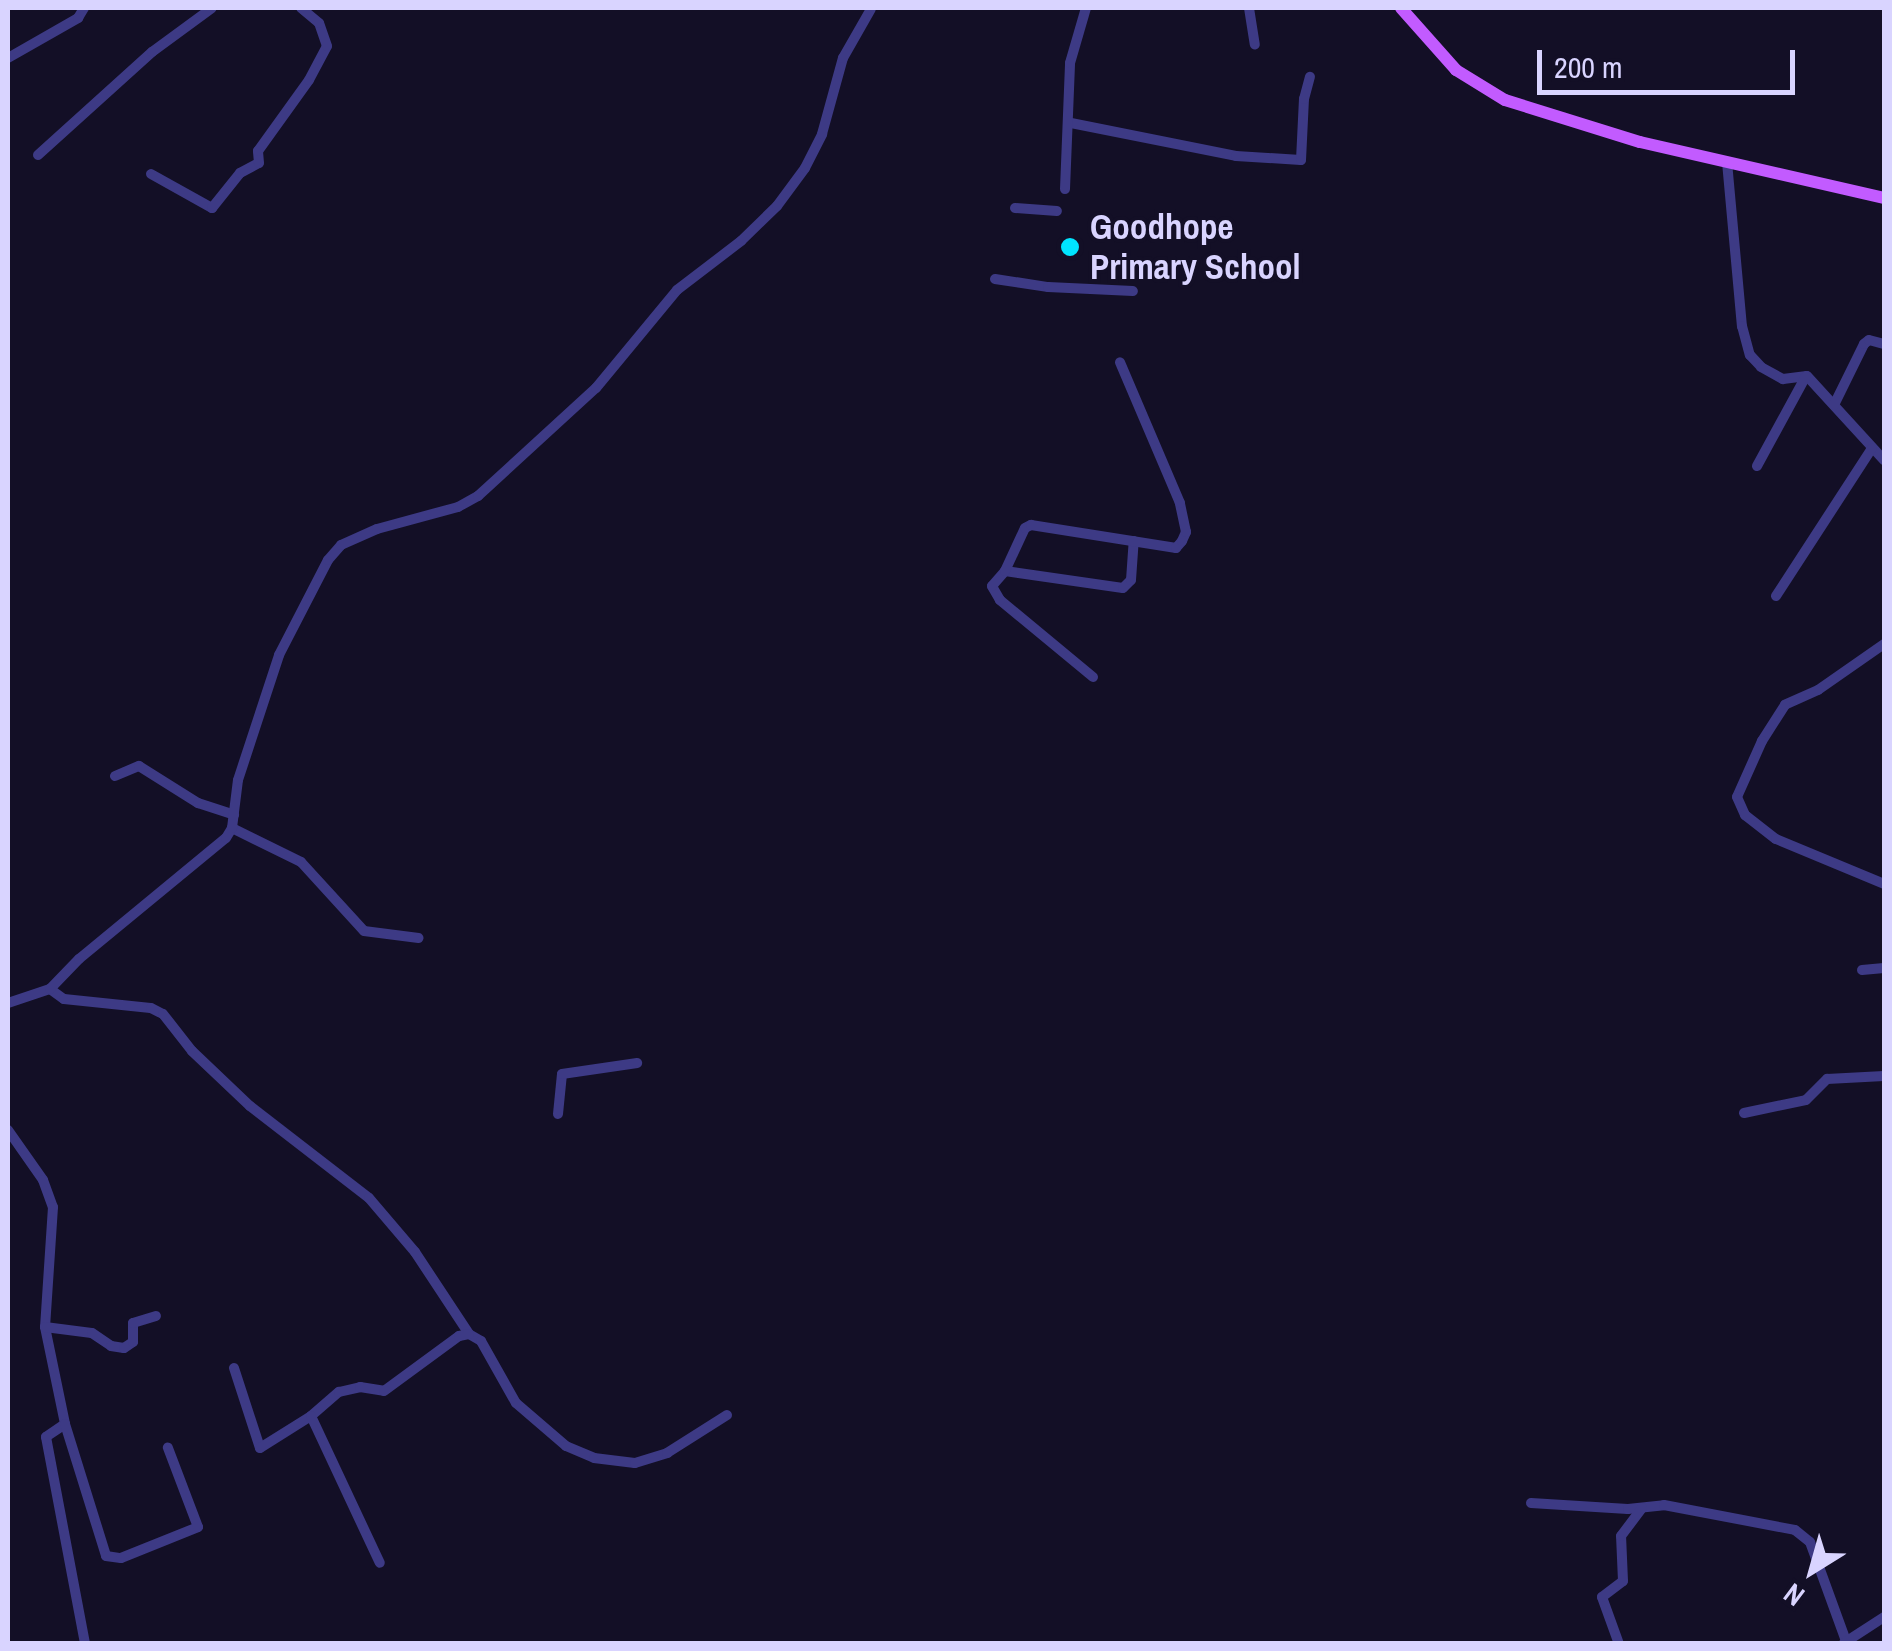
<!DOCTYPE html>
<html>
<head>
<meta charset="utf-8">
<style>
  body { margin:0 }
  #map { position:relative; width:1892px; height:1651px; overflow:hidden; background:#130f26; font-family:"Archivo Narrow",sans-serif }
  div>[style] { position:absolute }
  [style*='--x'] { left:calc(var(--x)*1px); top:calc(var(--y)*1px); width:calc(var(--w)*1px); rotate:calc(var(--a)*1deg) }
  .minor>* { height:10px; margin:-5px; padding:0 5px; transform-origin:5px; border-radius:5px; background:#3d3a85 }
  .major>* { height:12px; margin:-6px; padding:0 6px; transform-origin:6px; border-radius:6px; background:#c25bff }
  .dots>* { width:28px; height:28px; translate:-50% -50%; box-sizing:border-box; border:5px solid #130f26; border-radius:50% }
  span { translate:-50% -50%; white-space:nowrap; text-align:center; line-height:1.15; -webkit-text-stroke:8px #130f26; paint-order:stroke }
  .poi-label { font-size:35px; color:#d9d4ff; font-weight:700 }
  .left { translate:0 -50%; text-align:left }
  .frame { position:absolute; inset:0; border:10px solid #d9d4ff; pointer-events:none }
  .north { position:absolute; left:1762px; top:1521px; width:100px; height:100px; -webkit-text-stroke:8px #130f26; paint-order:stroke; rotate:217deg; font-size:28px; font-weight:700; line-height:40px; text-align:center; color:#d9d4ff }
  .north::after { content:''; display:block; margin:auto; width:35px; height:45px; background:#d9d4ff; clip-path:polygon(50% 0,100% 100%,50% 72%,0 100%) }
  .scale { position:absolute; left:1537px; top:50px; width:258px; height:45px; box-sizing:border-box; border:5px solid #d9d4ff; border-top:0; padding-left:12px; font-size:30px; line-height:35px; white-space:nowrap; color:#d9d4ff; -webkit-text-stroke:8px #130f26; paint-order:stroke }
</style>
</head>
<body>
<div id="map">
  <div class="minor">
    <div style="--x:1249;--y:8;--w:37;--a:81"></div>
    <div style="--x:8;--y:58;--w:81;--a:-29.7"></div>
    <div style="--x:78;--y:18;--w:12;--a:-59"></div>
    <div style="--x:1071;--y:123;--w:168;--a:11.3"></div>
    <div style="--x:1236;--y:156;--w:65;--a:3.5"></div>
    <div style="--x:1301;--y:160;--w:61;--a:-87.2"></div>
    <div style="--x:1304;--y:99;--w:23;--a:-75"></div>
    <div style="--x:38;--y:155;--w:154;--a:-42.1"></div>
    <div style="--x:152;--y:52;--w:74;--a:-36.3"></div>
    <div style="--x:1727;--y:162;--w:165;--a:84.8"></div>
    <div style="--x:1742;--y:326;--w:30;--a:75"></div>
    <div style="--x:1750;--y:355;--w:16;--a:47"></div>
    <div style="--x:1761;--y:367;--w:25;--a:29"></div>
    <div style="--x:1783;--y:379;--w:24;--a:-7"></div>
    <div style="--x:1807;--y:376;--w:114;--a:47.5"></div>
    <div style="--x:151;--y:174;--w:70;--a:29.1"></div>
    <div style="--x:212;--y:208;--w:45;--a:-51.3"></div>
    <div style="--x:240;--y:173;--w:21;--a:-28"></div>
    <div style="--x:259;--y:163;--w:12;--a:-95"></div>
    <div style="--x:258;--y:151;--w:87;--a:-54.3"></div>
    <div style="--x:309;--y:80;--w:38;--a:-62"></div>
    <div style="--x:327;--y:46;--w:24;--a:-109"></div>
    <div style="--x:319;--y:23;--w:23;--a:-140"></div>
    <div style="--x:1065;--y:189;--w:126;--a:-87.7"></div>
    <div style="--x:1070;--y:63;--w:57;--a:-73.8"></div>
    <div style="--x:1015;--y:208;--w:42;--a:4.1"></div>
    <div style="--x:995;--y:279;--w:54;--a:8.6"></div>
    <div style="--x:1048;--y:287;--w:85;--a:2.7"></div>
    <div style="--x:1834;--y:405;--w:68;--a:-63.8"></div>
    <div style="--x:1864;--y:344;--w:6;--a:-39"></div>
    <div style="--x:1869;--y:340;--w:16;--a:15"></div>
    <div style="--x:1757;--y:466;--w:102;--a:-61.4"></div>
    <div style="--x:1005;--y:571;--w:119;--a:8.2"></div>
    <div style="--x:1123;--y:588;--w:11;--a:-45"></div>
    <div style="--x:1131;--y:580;--w:39;--a:-86"></div>
    <div style="--x:1776;--y:596;--w:176;--a:-57"></div>
    <div style="--x:1884;--y:644;--w:80;--a:145.1"></div>
    <div style="--x:1818;--y:690;--w:36;--a:156"></div>
    <div style="--x:1785;--y:705;--w:43;--a:122.6"></div>
    <div style="--x:1762;--y:741;--w:61;--a:114.1"></div>
    <div style="--x:1737;--y:797;--w:20;--a:66"></div>
    <div style="--x:1745;--y:815;--w:39;--a:38"></div>
    <div style="--x:1776;--y:839;--w:117;--a:22.6"></div>
    <div style="--x:1093;--y:677;--w:121;--a:-140.4"></div>
    <div style="--x:1000;--y:600;--w:16;--a:-120"></div>
    <div style="--x:992;--y:586;--w:20;--a:-49"></div>
    <div style="--x:1005;--y:571;--w:47;--a:-65.1"></div>
    <div style="--x:1025;--y:528;--w:7;--a:-27"></div>
    <div style="--x:1031;--y:525;--w:147;--a:9"></div>
    <div style="--x:1176;--y:548;--w:9;--a:-49"></div>
    <div style="--x:1182;--y:541;--w:10;--a:-66"></div>
    <div style="--x:1186;--y:532;--w:30;--a:-102"></div>
    <div style="--x:1180;--y:503;--w:153;--a:-113.1"></div>
    <div style="--x:115;--y:776;--w:26;--a:-23"></div>
    <div style="--x:139;--y:766;--w:70;--a:32.1"></div>
    <div style="--x:198;--y:803;--w:38;--a:18"></div>
    <div style="--x:232;--y:828;--w:77;--a:26.2"></div>
    <div style="--x:301;--y:862;--w:93;--a:47.6"></div>
    <div style="--x:364;--y:931;--w:55;--a:7.3"></div>
    <div style="--x:1862;--y:970;--w:22;--a:-5"></div>
    <div style="--x:50;--y:989;--w:17;--a:36"></div>
    <div style="--x:64;--y:999;--w:87;--a:5.9"></div>
    <div style="--x:151;--y:1008;--w:13;--a:27"></div>
    <div style="--x:163;--y:1014;--w:47;--a:51.9"></div>
    <div style="--x:192;--y:1051;--w:80;--a:43.5"></div>
    <div style="--x:250;--y:1106;--w:150;--a:37.7"></div>
    <div style="--x:369;--y:1198;--w:71;--a:49.6"></div>
    <div style="--x:415;--y:1252;--w:98;--a:56.6"></div>
    <div style="--x:469;--y:1334;--w:14;--a:30"></div>
    <div style="--x:481;--y:1341;--w:71;--a:60.6"></div>
    <div style="--x:516;--y:1403;--w:66;--a:40.7"></div>
    <div style="--x:566;--y:1446;--w:30;--a:23"></div>
    <div style="--x:594;--y:1458;--w:41;--a:7"></div>
    <div style="--x:635;--y:1463;--w:34;--a:-17"></div>
    <div style="--x:667;--y:1453;--w:71;--a:-32.3"></div>
    <div style="--x:8;--y:1003;--w:44;--a:-18.4"></div>
    <div style="--x:50;--y:989;--w:42;--a:-46"></div>
    <div style="--x:79;--y:959;--w:190;--a:-39.5"></div>
    <div style="--x:226;--y:838;--w:12;--a:-59"></div>
    <div style="--x:232;--y:828;--w:48;--a:-82.9"></div>
    <div style="--x:238;--y:780;--w:132;--a:-71.8"></div>
    <div style="--x:279;--y:655;--w:107;--a:-62.7"></div>
    <div style="--x:328;--y:560;--w:20;--a:-49"></div>
    <div style="--x:341;--y:545;--w:39;--a:-24"></div>
    <div style="--x:377;--y:529;--w:84;--a:-15.2"></div>
    <div style="--x:458;--y:507;--w:23;--a:-29"></div>
    <div style="--x:478;--y:496;--w:160;--a:-42.5"></div>
    <div style="--x:596;--y:388;--w:127;--a:-50.4"></div>
    <div style="--x:677;--y:290;--w:81;--a:-37.4"></div>
    <div style="--x:741;--y:241;--w:50;--a:-44.2"></div>
    <div style="--x:777;--y:206;--w:47;--a:-53.6"></div>
    <div style="--x:805;--y:168;--w:38;--a:-63"></div>
    <div style="--x:822;--y:134;--w:79;--a:-74.6"></div>
    <div style="--x:843;--y:58;--w:56;--a:-60.3"></div>
    <div style="--x:1744;--y:1113;--w:63;--a:-11.8"></div>
    <div style="--x:1806;--y:1100;--w:30;--a:-45"></div>
    <div style="--x:1827;--y:1079;--w:57;--a:-3"></div>
    <div style="--x:558;--y:1114;--w:40;--a:-84.3"></div>
    <div style="--x:562;--y:1074;--w:76;--a:-8.3"></div>
    <div style="--x:8;--y:1130;--w:61;--a:55"></div>
    <div style="--x:43;--y:1180;--w:29;--a:70"></div>
    <div style="--x:53;--y:1207;--w:120;--a:93.8"></div>
    <div style="--x:45;--y:1327;--w:99;--a:78.3"></div>
    <div style="--x:65;--y:1424;--w:23;--a:146"></div>
    <div style="--x:46;--y:1437;--w:211;--a:79.3"></div>
    <div style="--x:45;--y:1327;--w:47;--a:7.3"></div>
    <div style="--x:92;--y:1333;--w:23;--a:34"></div>
    <div style="--x:111;--y:1346;--w:13;--a:9"></div>
    <div style="--x:124;--y:1348;--w:11;--a:-34"></div>
    <div style="--x:133;--y:1342;--w:19;--a:-90"></div>
    <div style="--x:133;--y:1323;--w:24;--a:-17"></div>
    <div style="--x:234;--y:1368;--w:84;--a:72"></div>
    <div style="--x:260;--y:1448;--w:60;--a:-32.1"></div>
    <div style="--x:311;--y:1416;--w:37;--a:-41"></div>
    <div style="--x:339;--y:1392;--w:22;--a:-13"></div>
    <div style="--x:360;--y:1387;--w:24;--a:9"></div>
    <div style="--x:384;--y:1391;--w:93;--a:-36.3"></div>
    <div style="--x:459;--y:1336;--w:10;--a:-11"></div>
    <div style="--x:311;--y:1416;--w:162;--a:64.9"></div>
    <div style="--x:65;--y:1424;--w:138;--a:72.7"></div>
    <div style="--x:106;--y:1556;--w:15;--a:8"></div>
    <div style="--x:121;--y:1558;--w:83;--a:-21.9"></div>
    <div style="--x:198;--y:1527;--w:85;--a:-110.8"></div>
    <div style="--x:1531;--y:1503;--w:97;--a:3.5"></div>
    <div style="--x:1628;--y:1509;--w:36;--a:-6"></div>
    <div style="--x:1664;--y:1505;--w:133;--a:10.8"></div>
    <div style="--x:1795;--y:1530;--w:19;--a:39"></div>
    <div style="--x:1810;--y:1542;--w:105;--a:70"></div>
    <div style="--x:1844;--y:1643;--w:48;--a:-33"></div>
    <div style="--x:1619;--y:1644;--w:50;--a:-109.9"></div>
    <div style="--x:1602;--y:1597;--w:26;--a:-37"></div>
    <div style="--x:1623;--y:1581;--w:45;--a:-92.5"></div>
    <div style="--x:1621;--y:1536;--w:35;--a:-53"></div>
  </div>
  <div class="major">
    <div style="--x:1401;--y:8;--w:83;--a:48.4"></div>
    <div style="--x:1456;--y:70;--w:57;--a:31.5"></div>
    <div style="--x:1505;--y:100;--w:141;--a:17.3"></div>
    <div style="--x:1640;--y:142;--w:250;--a:12.9"></div>
  </div>
  <div class="dots">
    <div style="left:1070px;top:247px;background:#00e5ff"></div>
  </div>
  <div class="poi-label">
    <span class="left" style="left:1090px;top:247px">Goodhope<br>Primary School</span>
  </div>
  <div class="frame"></div>
  <div class="north">N</div>
  <div class="scale">200 m</div>
</div>
</body>
</html>
